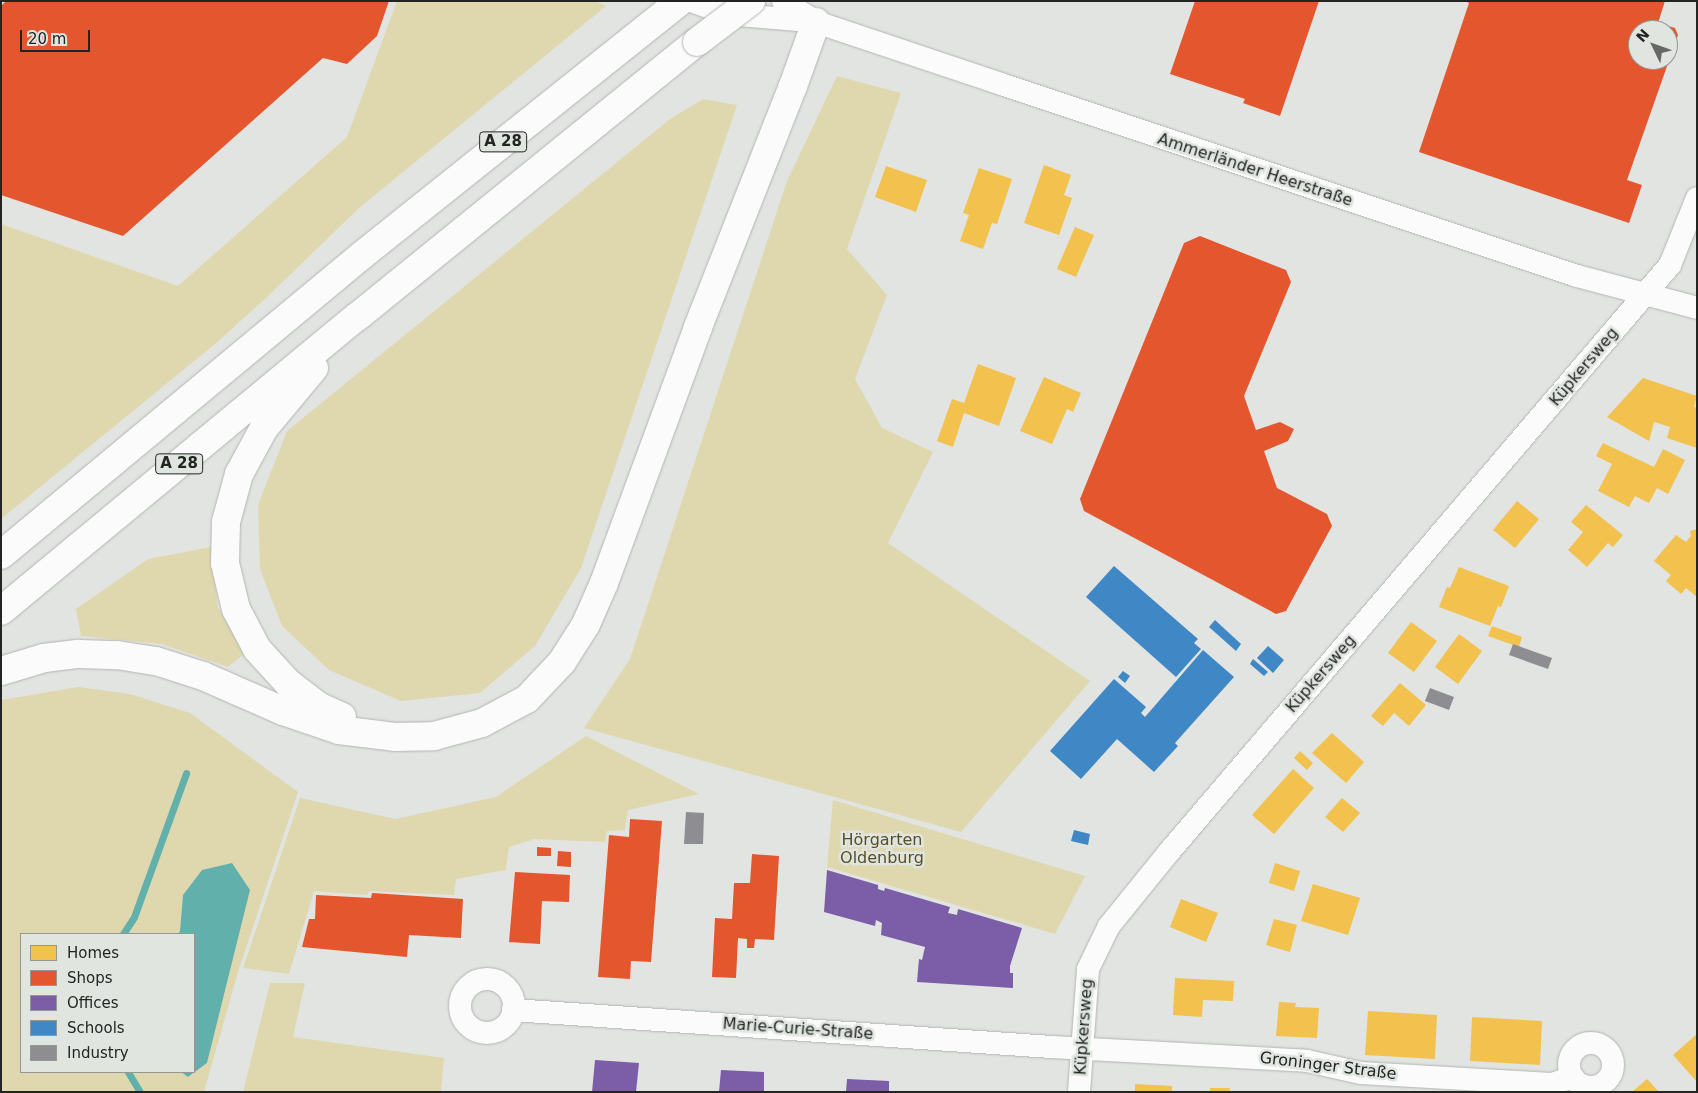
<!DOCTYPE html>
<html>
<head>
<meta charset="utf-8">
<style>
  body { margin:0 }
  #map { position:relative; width:1698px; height:1093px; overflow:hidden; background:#e1e4e1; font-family:"DejaVu Sans",sans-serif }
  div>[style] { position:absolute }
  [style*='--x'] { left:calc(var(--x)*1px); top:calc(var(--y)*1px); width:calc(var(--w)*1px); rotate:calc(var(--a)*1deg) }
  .green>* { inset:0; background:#dfd8af }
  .water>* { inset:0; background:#62b0ac }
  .homes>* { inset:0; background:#f2c14e }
  .shops>* { inset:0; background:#e4572e }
  .offices>* { inset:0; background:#7b5ea7 }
  .schools>* { inset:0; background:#3f88c5 }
  .industry>* { inset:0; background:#8d8d92 }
  .stream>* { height:7px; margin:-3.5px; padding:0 3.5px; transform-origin:3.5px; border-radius:3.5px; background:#62b0ac }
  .roads { filter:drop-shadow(0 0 1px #b3b5b3) drop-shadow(0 0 1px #b3b5b3) }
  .minor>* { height:22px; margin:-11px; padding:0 11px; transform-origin:11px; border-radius:11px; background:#fafbfa }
  .minor>.ring { margin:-11px; padding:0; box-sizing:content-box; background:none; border:22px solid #fafbfa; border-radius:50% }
  .highway>* { height:28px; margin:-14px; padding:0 14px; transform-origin:14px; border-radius:14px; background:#fafbfa }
  .bridges { filter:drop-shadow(0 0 1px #b3b5b3) drop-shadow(0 0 1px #b3b5b3) }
  .highway-bridge>* { height:28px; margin:-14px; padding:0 14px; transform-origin:14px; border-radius:14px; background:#fafbfa }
  span { translate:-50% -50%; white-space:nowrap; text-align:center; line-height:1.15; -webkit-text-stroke:5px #e0e5e0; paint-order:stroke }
  .shield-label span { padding:1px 4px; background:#e0e5e0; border:1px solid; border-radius:4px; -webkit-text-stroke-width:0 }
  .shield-label { font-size:15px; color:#232523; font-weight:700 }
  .street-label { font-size:16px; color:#232523 }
  .park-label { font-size:16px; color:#574f26 }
  .frame { position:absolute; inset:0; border:2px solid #232523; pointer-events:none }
  .legend { position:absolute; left:20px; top:933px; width:175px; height:140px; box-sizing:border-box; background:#e0e5e0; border:1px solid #949894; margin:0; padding:6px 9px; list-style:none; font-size:15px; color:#232523 }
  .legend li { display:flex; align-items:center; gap:10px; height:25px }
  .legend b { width:25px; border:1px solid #949894 }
  .north { position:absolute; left:1628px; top:20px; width:50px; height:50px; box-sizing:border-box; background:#e0e5e0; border:1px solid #949894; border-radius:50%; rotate:312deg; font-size:14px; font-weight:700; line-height:20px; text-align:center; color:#232523 }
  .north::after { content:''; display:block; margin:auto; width:18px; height:22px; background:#666866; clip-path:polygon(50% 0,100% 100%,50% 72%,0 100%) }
  .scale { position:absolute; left:20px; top:30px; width:70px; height:22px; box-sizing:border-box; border:2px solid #232523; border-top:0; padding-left:6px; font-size:15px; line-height:18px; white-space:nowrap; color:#232523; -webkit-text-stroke:4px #e0e5e0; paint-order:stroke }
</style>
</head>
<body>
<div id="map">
  <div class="green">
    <div style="clip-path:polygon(397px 1px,595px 1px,606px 6px,359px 208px,266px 298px,215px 344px,1px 519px,1px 224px,178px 286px,347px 137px)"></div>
    <div style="clip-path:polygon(837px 76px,901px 93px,847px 249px,887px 295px,855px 379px,882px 428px,933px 452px,888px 543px,1090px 681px,961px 832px,584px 728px,630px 659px,787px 181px)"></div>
    <div style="clip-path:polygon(703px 99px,737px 105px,581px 568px,535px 646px,480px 693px,401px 701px,329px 670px,282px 626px,260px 569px,258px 505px,287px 431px,670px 119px)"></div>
    <div style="clip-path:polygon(211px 547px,218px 607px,244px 654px,228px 667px,162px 644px,81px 636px,76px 609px,148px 559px)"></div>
    <div style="clip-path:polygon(evenodd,78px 687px,130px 694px,190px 713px,298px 792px,238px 972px,204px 1092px,1px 1092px,1px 700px,78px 687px,232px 863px,207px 1063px,189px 1077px,181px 1072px,21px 1072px,21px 934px,178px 934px,180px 931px,183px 895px,202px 870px,232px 863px)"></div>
    <div style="clip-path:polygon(586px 736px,699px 794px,628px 810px,625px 830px,607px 831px,605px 842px,535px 839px,509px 847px,506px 870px,456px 879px,454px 895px,369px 891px,367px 895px,314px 891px,289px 974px,243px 968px,300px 798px,395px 819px,496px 797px)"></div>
    <div style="clip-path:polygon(833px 800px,1085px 876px,1055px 934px,827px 867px)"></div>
    <div style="clip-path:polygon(270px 983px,305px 983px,293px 1037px,444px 1058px,441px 1092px,243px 1092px)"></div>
  </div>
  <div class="water">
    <div style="clip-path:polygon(232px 863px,250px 890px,207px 1063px,188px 1077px,181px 1072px,194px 1072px,194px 934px,178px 934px,180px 931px,183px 895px,202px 870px)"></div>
  </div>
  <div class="homes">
    <div style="clip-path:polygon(1044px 165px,1071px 175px,1064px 195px,1072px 198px,1059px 235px,1024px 223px)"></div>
    <div style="clip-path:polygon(886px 166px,927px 180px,916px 212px,875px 197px)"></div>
    <div style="clip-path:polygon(979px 168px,1012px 179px,997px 224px,992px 223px,983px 249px,960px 241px,969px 215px,963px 213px)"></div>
    <div style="clip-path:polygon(1075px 227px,1094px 235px,1076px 277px,1057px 269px)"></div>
    <div style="clip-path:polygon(978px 364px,1016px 378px,999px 426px,964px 413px,953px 447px,937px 441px,952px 399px,964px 403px)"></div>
    <div style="clip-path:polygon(1044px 377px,1081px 393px,1073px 412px,1067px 409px,1052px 444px,1020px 431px)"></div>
    <div style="clip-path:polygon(1643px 378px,1697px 396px,1694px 407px,1697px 408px,1697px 448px,1667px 438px,1670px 427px,1654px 422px,1649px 441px,1607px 417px)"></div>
    <div style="clip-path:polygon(1603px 443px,1654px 467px,1663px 449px,1685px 460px,1668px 494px,1657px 488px,1649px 503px,1635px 496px,1629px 507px,1598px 491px,1612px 464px,1596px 456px)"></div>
    <div style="clip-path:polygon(1517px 501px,1539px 519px,1515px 548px,1493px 530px)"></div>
    <div style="clip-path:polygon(1586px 505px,1623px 535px,1613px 547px,1608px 543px,1587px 567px,1568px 550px,1583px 532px,1571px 522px)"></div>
    <div style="clip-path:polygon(1697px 529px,1697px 597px,1686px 588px,1681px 594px,1666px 581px,1671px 575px,1654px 561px,1676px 535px,1686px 542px,1691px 536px,1690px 531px)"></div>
    <div style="clip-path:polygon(1459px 567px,1509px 586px,1501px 607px,1498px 606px,1490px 626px,1439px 607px,1447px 587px,1450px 588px)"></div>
    <div style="clip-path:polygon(1411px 622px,1437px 641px,1414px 672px,1388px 653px)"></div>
    <div style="clip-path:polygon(1492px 626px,1522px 637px,1519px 647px,1488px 636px)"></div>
    <div style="clip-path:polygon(1459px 634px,1482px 651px,1458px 684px,1435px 667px)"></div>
    <div style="clip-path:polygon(1400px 683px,1426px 705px,1409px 726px,1394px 713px,1383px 726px,1371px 716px)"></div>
    <div style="clip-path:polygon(1332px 733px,1364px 762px,1346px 783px,1312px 753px)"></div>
    <div style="clip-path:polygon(1300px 751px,1313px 763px,1307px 770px,1294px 758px)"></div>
    <div style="clip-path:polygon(1293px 769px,1314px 788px,1274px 834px,1252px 815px)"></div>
    <div style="clip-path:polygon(1342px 798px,1360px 813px,1343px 832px,1325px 817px)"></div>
    <div style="clip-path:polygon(1275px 863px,1300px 871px,1294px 891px,1269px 883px)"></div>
    <div style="clip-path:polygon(1313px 884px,1360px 898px,1348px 935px,1301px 921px)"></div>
    <div style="clip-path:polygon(1181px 899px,1218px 913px,1206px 942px,1170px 927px)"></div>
    <div style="clip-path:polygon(1274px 919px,1297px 925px,1290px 952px,1266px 945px)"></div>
    <div style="clip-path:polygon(1175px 978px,1234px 981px,1233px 1001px,1203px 1000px,1202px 1017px,1173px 1015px)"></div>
    <div style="clip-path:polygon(1279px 1002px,1296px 1003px,1295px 1007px,1319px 1008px,1317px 1038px,1276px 1036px)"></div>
    <div style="clip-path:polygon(1368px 1011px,1437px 1015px,1435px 1059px,1365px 1055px)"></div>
    <div style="clip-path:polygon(1472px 1017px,1542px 1021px,1540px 1065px,1470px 1061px)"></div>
    <div style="clip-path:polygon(1697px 1034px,1697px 1082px,1673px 1055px)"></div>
    <div style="clip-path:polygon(1647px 1079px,1659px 1092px,1632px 1092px)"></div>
    <div style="clip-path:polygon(1135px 1084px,1172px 1086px,1172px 1092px,1135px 1092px)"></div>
    <div style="clip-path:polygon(1210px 1088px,1230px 1088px,1229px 1092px,1210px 1092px)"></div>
  </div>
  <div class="shops">
    <div style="clip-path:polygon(6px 1px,389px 1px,377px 36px,347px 64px,323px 58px,123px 236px,1px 195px,1px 6px)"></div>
    <div style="clip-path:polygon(1195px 1px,1319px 1px,1280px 116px,1243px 103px,1245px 99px,1170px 74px)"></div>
    <div style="clip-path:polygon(evenodd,1465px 1px,1665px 1px,1658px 23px,1675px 28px,1678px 35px,1627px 180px,1642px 185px,1629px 223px,1419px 152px,1469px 3px,1465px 1px,1638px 30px,1668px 30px,1668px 60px,1638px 60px,1638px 30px)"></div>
    <div style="clip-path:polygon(1200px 236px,1286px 270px,1291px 282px,1244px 396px,1256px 430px,1280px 422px,1294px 429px,1288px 441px,1264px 451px,1277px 488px,1327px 514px,1332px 526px,1286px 611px,1276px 614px,1084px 511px,1080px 499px,1184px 243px)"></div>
    <div style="clip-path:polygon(630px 819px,662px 821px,651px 962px,631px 961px,630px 979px,598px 977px,609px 835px,629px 837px)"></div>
    <div style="clip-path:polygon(537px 847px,551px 848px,551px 856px,537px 856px)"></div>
    <div style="clip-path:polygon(558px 851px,571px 852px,571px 867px,557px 866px)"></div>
    <div style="clip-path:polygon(752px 854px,779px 856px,774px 940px,755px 939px,754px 948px,747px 948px,747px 939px,738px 938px,736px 978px,712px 977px,715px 918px,732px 919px,734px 883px,750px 883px)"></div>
    <div style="clip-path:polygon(515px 872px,570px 875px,569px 902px,542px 901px,540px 944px,509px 942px)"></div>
    <div style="clip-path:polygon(372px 893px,463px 899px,461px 938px,409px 935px,407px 957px,302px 947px,309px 919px,315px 919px,316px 895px,371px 898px)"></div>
  </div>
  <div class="offices">
    <div style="clip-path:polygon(827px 870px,878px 885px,878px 889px,884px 891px,885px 888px,950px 907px,948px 913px,957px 915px,958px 909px,1022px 928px,1010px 966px,1010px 973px,1013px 973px,1013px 988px,917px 982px,919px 959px,922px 960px,925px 947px,881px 935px,882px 923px,876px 920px,875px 926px,824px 912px)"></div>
    <div style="clip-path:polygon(595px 1060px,639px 1063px,636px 1092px,592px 1092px)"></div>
    <div style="clip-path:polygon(721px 1070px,764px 1072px,764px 1092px,719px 1092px)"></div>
    <div style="clip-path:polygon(847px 1079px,889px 1081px,889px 1092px,846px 1092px)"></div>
  </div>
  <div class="schools">
    <div style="clip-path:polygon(1114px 566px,1198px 639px,1194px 643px,1201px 649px,1176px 677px,1086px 597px)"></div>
    <div style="clip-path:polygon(1215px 620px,1241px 644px,1236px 651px,1209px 627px)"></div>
    <div style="clip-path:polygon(1268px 646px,1284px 660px,1273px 673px,1257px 658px)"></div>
    <div style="clip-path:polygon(1203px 650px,1234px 677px,1175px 743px,1178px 746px,1154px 772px,1117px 739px,1081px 779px,1050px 751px,1114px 679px,1146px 707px,1141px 713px,1145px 717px)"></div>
    <div style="clip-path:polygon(1253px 659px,1268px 672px,1264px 676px,1250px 664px)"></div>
    <div style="clip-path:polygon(1123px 671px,1130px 676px,1125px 683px,1118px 677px)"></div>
    <div style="clip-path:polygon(1074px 830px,1090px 834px,1088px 845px,1071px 841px)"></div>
  </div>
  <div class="industry">
    <div style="clip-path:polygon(1513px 644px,1552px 658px,1548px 669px,1509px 655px)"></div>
    <div style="clip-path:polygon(1430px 688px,1454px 697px,1449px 710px,1425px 701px)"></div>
    <div style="clip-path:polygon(686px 812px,704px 813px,703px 844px,684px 844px)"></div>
  </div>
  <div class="stream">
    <div style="--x:123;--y:934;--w:20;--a:-57"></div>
    <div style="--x:134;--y:917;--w:153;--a:-70.1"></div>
    <div style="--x:128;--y:1072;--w:23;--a:59"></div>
  </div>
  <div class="roads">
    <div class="minor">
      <div style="--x:691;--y:1;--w:38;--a:20"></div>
      <div style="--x:727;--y:14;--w:83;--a:4.8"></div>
      <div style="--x:783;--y:1;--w:39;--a:32"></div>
      <div style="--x:816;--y:22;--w:195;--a:18.5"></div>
      <div style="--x:1001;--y:84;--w:607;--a:18.43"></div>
      <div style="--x:1577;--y:276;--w:124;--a:14.9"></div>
      <div class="ring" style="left:460px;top:979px;width:32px;height:32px"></div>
      <div style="--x:513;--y:1010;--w:540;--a:3.93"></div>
      <div style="--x:1052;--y:1047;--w:255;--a:3.1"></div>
      <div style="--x:1307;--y:1061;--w:55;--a:12.5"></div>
      <div style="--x:1361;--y:1073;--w:191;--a:3.3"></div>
      <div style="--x:1552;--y:1084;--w:22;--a:-18"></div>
      <div class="ring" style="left:1569px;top:1043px;width:22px;height:22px"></div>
      <div style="--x:1079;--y:1092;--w:123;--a:-85.8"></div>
      <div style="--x:1088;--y:969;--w:48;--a:-64"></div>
      <div style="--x:1109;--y:926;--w:95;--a:-51"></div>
      <div style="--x:1169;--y:852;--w:772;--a:-49.52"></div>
      <div style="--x:1670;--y:265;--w:72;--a:-68.1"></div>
    </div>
    <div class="highway">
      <div style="--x:314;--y:368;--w:78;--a:129.8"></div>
      <div style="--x:264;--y:428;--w:52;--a:118.5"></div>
      <div style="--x:239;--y:474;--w:50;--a:105.2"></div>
      <div style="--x:226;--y:522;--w:41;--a:91.4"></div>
      <div style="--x:225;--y:563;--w:47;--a:76.6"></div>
      <div style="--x:236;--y:609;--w:45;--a:62.3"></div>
      <div style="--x:257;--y:649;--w:46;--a:47.6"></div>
      <div style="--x:288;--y:683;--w:40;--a:37"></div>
      <div style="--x:320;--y:707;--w:24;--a:24"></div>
      <div style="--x:1;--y:555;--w:468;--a:-39.7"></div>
      <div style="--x:361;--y:256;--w:408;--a:-38.6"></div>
      <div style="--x:1;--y:611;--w:462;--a:-39.6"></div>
      <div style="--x:357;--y:317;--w:437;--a:-39"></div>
      <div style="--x:1;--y:671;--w:45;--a:-16.8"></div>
      <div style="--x:44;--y:658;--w:35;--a:-7"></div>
      <div style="--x:79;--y:654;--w:38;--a:2"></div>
      <div style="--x:117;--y:655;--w:39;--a:9"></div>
      <div style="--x:156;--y:661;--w:49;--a:17.7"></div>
      <div style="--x:203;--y:676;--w:87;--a:23.6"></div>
      <div style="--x:283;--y:711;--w:59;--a:18.7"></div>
      <div style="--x:339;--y:730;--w:56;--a:7.1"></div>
      <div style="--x:395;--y:737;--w:39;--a:-1"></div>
      <div style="--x:434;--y:736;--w:50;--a:-15.2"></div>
      <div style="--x:482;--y:723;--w:51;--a:-28.1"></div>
      <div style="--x:527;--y:699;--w:51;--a:-46.6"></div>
      <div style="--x:562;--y:662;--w:45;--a:-57.7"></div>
      <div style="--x:586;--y:624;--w:45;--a:-66.3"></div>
      <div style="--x:604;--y:583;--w:273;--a:-69.8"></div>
      <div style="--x:698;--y:327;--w:259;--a:-68.5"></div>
      <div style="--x:793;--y:86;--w:68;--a:-70.2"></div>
    </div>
  </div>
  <div class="bridges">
    <div class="highway-bridge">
      <div style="--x:697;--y:42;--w:68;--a:-37.2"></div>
    </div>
  </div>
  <div class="shield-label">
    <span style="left:503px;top:142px">A 28</span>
    <span style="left:179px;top:464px">A 28</span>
  </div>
  <div class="street-label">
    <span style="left:1255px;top:170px;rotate:18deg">Ammerländer Heerstraße</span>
    <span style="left:1584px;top:367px;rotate:-50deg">Küpkersweg</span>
    <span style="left:1321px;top:674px;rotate:-49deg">Küpkersweg</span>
    <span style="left:1084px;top:1027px;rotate:-86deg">Küpkersweg</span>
    <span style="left:798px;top:1029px;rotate:4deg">Marie-Curie-Straße</span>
    <span style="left:1328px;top:1066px;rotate:7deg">Groninger Straße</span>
  </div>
  <div class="park-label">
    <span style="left:882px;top:849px">Hörgarten<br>Oldenburg</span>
  </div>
  <div class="frame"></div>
  <ul class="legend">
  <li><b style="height:14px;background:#f2c14e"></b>Homes</li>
  <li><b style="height:14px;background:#e4572e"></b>Shops</li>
  <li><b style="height:14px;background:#7b5ea7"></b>Offices</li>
  <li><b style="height:14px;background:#3f88c5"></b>Schools</li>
  <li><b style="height:14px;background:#8d8d92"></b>Industry</li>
  </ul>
  <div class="north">N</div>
  <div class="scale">20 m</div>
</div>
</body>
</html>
